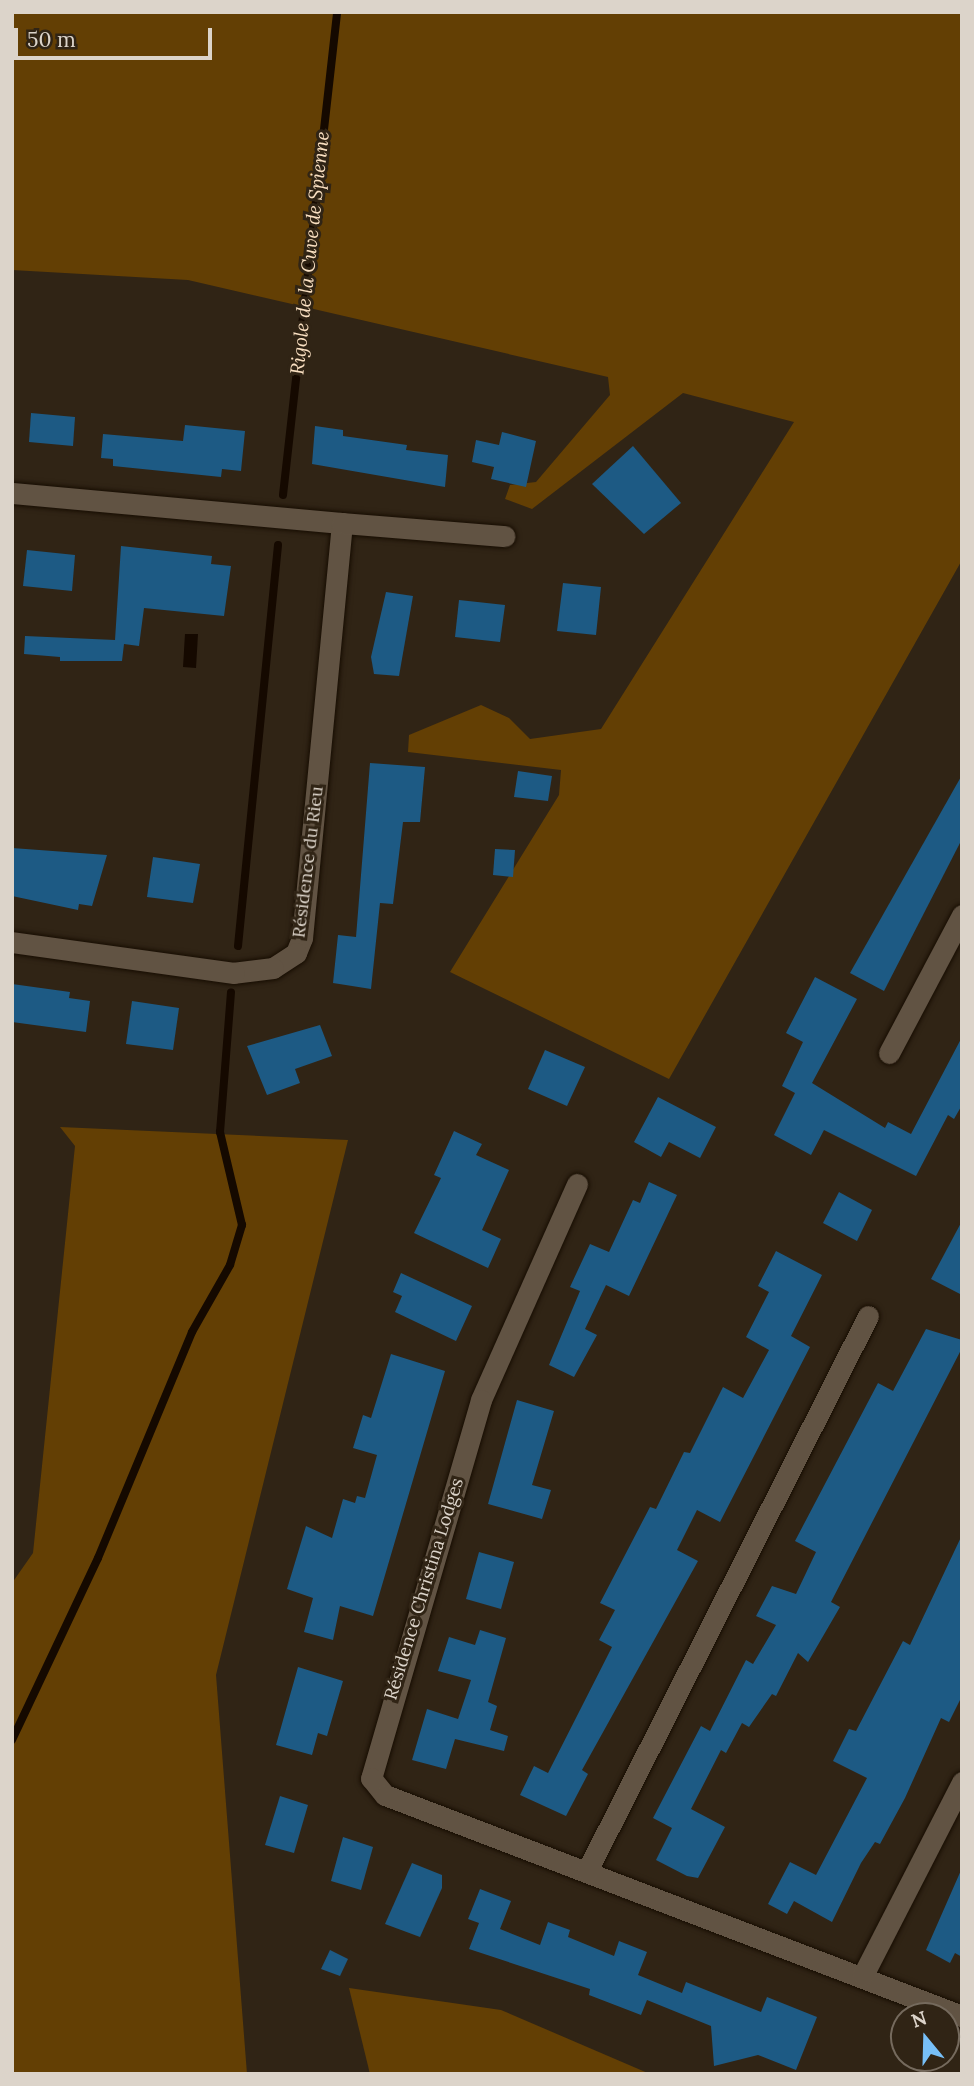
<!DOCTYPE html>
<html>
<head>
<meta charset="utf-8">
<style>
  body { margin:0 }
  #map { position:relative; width:974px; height:2086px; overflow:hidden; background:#302415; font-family:Lora,serif }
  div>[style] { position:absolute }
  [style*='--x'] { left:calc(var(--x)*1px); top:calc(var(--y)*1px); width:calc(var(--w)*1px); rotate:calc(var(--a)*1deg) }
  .green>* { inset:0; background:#633f04 }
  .water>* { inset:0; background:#150900 }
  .stream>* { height:8px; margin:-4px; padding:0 4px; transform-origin:4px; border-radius:4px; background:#150900 }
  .building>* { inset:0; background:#1d5a84 }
  .roads { filter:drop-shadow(0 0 2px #170d02) drop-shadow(0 0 2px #170d02) }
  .minor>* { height:21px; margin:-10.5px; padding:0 10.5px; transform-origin:10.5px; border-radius:10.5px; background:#615343 }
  span { translate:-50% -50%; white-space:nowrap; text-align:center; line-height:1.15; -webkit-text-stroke:6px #302415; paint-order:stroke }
  .street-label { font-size:18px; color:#dcd4ca }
  .water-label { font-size:19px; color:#fae0c2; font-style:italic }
  .frame { position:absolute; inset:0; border:14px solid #dcd4ca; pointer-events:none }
  .north { position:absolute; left:890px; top:2002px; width:70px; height:70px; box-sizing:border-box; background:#302415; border:2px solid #756a5d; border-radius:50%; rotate:341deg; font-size:19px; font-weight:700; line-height:28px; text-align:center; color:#dcd4ca }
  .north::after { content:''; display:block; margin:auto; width:24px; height:32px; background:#77bff7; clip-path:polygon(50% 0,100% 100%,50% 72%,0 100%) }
  .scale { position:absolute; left:14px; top:28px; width:198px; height:32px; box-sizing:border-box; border:4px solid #dcd4ca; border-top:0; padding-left:9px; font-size:21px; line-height:24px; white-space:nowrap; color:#dcd4ca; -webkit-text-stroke:5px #302415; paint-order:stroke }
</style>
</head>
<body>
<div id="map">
  <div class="green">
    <div style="clip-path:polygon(12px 12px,962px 12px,962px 560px,669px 1079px,450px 972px,559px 795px,561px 770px,408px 752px,409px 735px,481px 705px,509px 718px,530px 739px,601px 729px,794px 422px,683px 393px,532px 509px,505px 499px,510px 485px,536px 482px,610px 395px,608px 377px,188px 280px,12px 270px)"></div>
    <div style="clip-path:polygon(60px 1127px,348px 1140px,216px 1675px,247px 2074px,12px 2074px,12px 1583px,33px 1553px,75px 1146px)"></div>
    <div style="clip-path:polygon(349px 1988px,501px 2010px,650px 2074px,370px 2074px)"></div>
  </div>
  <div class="water">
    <div style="clip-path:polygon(185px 634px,198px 634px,196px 668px,183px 667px)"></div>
  </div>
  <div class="stream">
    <div style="--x:283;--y:495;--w:486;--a:-83.6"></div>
    <div style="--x:238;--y:946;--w:403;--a:-84.3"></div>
    <div style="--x:12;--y:1740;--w:201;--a:-64.7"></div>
    <div style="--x:98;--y:1558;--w:245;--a:-67.4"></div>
    <div style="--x:192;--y:1332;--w:77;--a:-60.4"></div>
    <div style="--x:230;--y:1265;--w:42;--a:-73.3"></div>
    <div style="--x:242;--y:1225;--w:96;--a:-103.3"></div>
    <div style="--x:220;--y:1132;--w:140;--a:-85.5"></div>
  </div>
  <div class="building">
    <div style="clip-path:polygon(31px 413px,75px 417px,73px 446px,29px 442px)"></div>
    <div style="clip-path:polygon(185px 425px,245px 431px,241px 471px,222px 469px,221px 477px,113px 466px,113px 459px,101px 458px,103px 434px,183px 441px)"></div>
    <div style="clip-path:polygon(315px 426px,343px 430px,343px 436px,407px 445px,406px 450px,448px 455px,445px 487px,312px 464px)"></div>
    <div style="clip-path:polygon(502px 432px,536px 441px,526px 487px,491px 479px,494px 467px,472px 462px,476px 440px,499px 445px)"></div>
    <div style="clip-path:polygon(633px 446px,681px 503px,644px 534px,592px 484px)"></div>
    <div style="clip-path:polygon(121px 546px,212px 556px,211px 564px,231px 566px,224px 616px,144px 608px,139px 646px,124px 644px,122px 661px,60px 661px,60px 657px,24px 654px,25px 636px,115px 640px)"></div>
    <div style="clip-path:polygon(27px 550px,75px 555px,72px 591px,23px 586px)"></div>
    <div style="clip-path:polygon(563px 583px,601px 587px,596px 635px,557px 631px)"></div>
    <div style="clip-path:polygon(386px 592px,413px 596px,399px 676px,374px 674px,371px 657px)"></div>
    <div style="clip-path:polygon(459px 600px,505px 605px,500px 642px,455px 637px)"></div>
    <div style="clip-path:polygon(370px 763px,425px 767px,420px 822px,403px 822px,393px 904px,380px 903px,371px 989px,333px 983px,338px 935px,356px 937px)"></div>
    <div style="clip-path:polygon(518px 771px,552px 776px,548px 801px,514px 797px)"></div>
    <div style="clip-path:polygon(962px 775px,962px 839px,884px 991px,850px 973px)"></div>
    <div style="clip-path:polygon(12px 848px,107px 855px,92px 906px,79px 904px,78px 910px,12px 896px)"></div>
    <div style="clip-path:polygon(495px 849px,515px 850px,513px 877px,493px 875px)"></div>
    <div style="clip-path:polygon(153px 857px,200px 864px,193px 903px,147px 897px)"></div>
    <div style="clip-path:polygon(815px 977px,857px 999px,812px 1083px,885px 1128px,888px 1122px,911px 1134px,962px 1037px,962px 1105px,954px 1119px,948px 1115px,916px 1176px,824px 1130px,811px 1155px,774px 1135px,795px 1093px,782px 1086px,803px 1042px,786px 1033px)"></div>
    <div style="clip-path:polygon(12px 984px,70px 992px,69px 998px,90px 1001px,86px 1032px,12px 1022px)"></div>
    <div style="clip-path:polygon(132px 1001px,179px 1008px,173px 1050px,126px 1044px)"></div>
    <div style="clip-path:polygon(320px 1025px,332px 1056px,295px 1069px,300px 1083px,267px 1095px,247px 1046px)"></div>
    <div style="clip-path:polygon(545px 1050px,585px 1067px,567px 1106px,528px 1089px)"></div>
    <div style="clip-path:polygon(658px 1097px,716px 1127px,700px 1158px,669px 1142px,661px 1157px,634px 1142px)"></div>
    <div style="clip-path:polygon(454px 1131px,482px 1144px,476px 1155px,509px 1170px,482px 1230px,501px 1239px,488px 1268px,414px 1233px,441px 1178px,434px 1175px)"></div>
    <div style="clip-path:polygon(649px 1182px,677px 1195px,629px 1296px,606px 1285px,585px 1329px,597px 1335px,574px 1377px,549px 1365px,580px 1291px,570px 1287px,590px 1244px,609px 1252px,633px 1200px,640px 1203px)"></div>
    <div style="clip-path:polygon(839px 1192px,872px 1210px,857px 1241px,823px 1223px)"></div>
    <div style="clip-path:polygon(962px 1221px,962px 1295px,931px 1279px)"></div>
    <div style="clip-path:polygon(776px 1251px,822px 1275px,791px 1336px,810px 1347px,720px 1522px,697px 1510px,677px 1550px,698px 1561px,582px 1770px,588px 1774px,566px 1816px,520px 1795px,534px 1766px,548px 1773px,612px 1647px,599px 1640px,615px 1610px,600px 1603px,650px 1507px,656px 1509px,684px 1452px,690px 1453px,723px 1387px,743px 1398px,769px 1350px,746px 1337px,769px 1292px,758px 1286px)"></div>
    <div style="clip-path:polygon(401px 1273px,472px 1306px,456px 1341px,395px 1312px,402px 1296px,393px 1292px)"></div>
    <div style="clip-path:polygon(926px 1329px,962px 1340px,962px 1348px,831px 1602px,840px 1607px,808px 1662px,798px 1653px,776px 1696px,772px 1694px,749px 1727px,742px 1723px,726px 1753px,721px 1750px,691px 1809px,725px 1827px,698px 1878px,687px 1876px,656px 1860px,672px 1828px,653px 1818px,701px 1726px,710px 1731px,746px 1660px,753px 1664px,776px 1625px,756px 1616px,772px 1586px,796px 1594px,816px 1552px,795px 1541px,878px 1383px,893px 1391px)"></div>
    <div style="clip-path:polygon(391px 1354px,445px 1371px,373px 1616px,340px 1606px,333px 1640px,304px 1632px,313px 1598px,287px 1589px,306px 1526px,332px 1538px,343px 1499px,355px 1503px,357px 1496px,365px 1498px,377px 1455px,353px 1448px,363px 1415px,371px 1418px)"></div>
    <div style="clip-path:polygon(517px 1400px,554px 1411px,532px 1485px,551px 1490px,542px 1519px,488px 1504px)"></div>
    <div style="clip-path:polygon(962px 1535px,962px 1696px,949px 1722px,941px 1718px,905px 1798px,880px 1844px,875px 1842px,861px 1863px,832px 1922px,794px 1901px,787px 1914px,768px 1904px,790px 1862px,816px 1875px,867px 1778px,833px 1761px,849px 1729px,856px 1731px,903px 1641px,910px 1645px)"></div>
    <div style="clip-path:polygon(479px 1552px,514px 1562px,501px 1609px,466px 1599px)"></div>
    <div style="clip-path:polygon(480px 1630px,506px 1638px,488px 1702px,497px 1706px,490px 1730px,508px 1736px,504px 1751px,455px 1739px,446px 1769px,412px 1760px,427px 1709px,458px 1719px,471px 1680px,438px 1671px,449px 1637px,475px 1645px)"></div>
    <div style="clip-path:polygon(298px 1667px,343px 1681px,327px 1736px,318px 1733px,312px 1755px,276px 1745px)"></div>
    <div style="clip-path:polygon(280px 1796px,308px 1805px,294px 1853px,265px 1845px)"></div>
    <div style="clip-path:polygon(343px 1837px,373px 1847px,361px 1890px,331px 1881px)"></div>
    <div style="clip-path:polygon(412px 1863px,442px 1875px,442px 1888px,420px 1937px,385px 1924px)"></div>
    <div style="clip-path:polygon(962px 1868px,962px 1957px,955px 1953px,950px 1963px,926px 1950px)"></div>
    <div style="clip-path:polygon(480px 1889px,511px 1901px,500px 1929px,540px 1945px,548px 1922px,570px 1930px,568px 1937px,614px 1956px,619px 1941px,647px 1952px,638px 1975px,682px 1993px,686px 1982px,761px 2012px,767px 1997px,817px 2017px,796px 2070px,758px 2055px,714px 2066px,711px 2026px,647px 2000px,641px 2015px,589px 1995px,590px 1989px,469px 1949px,479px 1923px,468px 1919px)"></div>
    <div style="clip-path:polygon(330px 1950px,348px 1959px,340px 1976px,321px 1969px)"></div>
  </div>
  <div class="roads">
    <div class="minor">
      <div style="--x:12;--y:493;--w:331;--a:5.2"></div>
      <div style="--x:342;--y:523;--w:417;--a:95.5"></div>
      <div style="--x:302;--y:938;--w:16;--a:112"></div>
      <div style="--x:296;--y:953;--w:27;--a:147"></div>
      <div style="--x:273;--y:968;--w:39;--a:173"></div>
      <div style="--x:234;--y:973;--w:224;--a:-172.1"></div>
      <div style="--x:342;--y:523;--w:163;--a:4.6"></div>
      <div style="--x:889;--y:1053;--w:156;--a:-62.1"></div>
      <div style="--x:577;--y:1184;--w:236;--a:114"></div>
      <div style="--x:481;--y:1400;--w:394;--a:106.2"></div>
      <div style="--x:371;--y:1778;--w:22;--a:51"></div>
      <div style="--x:385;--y:1795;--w:618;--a:20.96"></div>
      <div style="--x:587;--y:1871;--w:622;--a:-63.15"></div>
      <div style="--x:863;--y:1975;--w:217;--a:-62.8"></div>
    </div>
  </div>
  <div class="street-label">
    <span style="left:308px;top:862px;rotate:-83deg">Résidence du Rieu</span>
    <span style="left:424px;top:1589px;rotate:-73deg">Résidence Christina Lodges</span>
  </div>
  <div class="water-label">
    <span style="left:310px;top:253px;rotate:-84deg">Rigole de la Cuve de Spienne</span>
  </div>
  <div class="frame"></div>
  <div class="north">N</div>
  <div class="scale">50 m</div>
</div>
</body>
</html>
